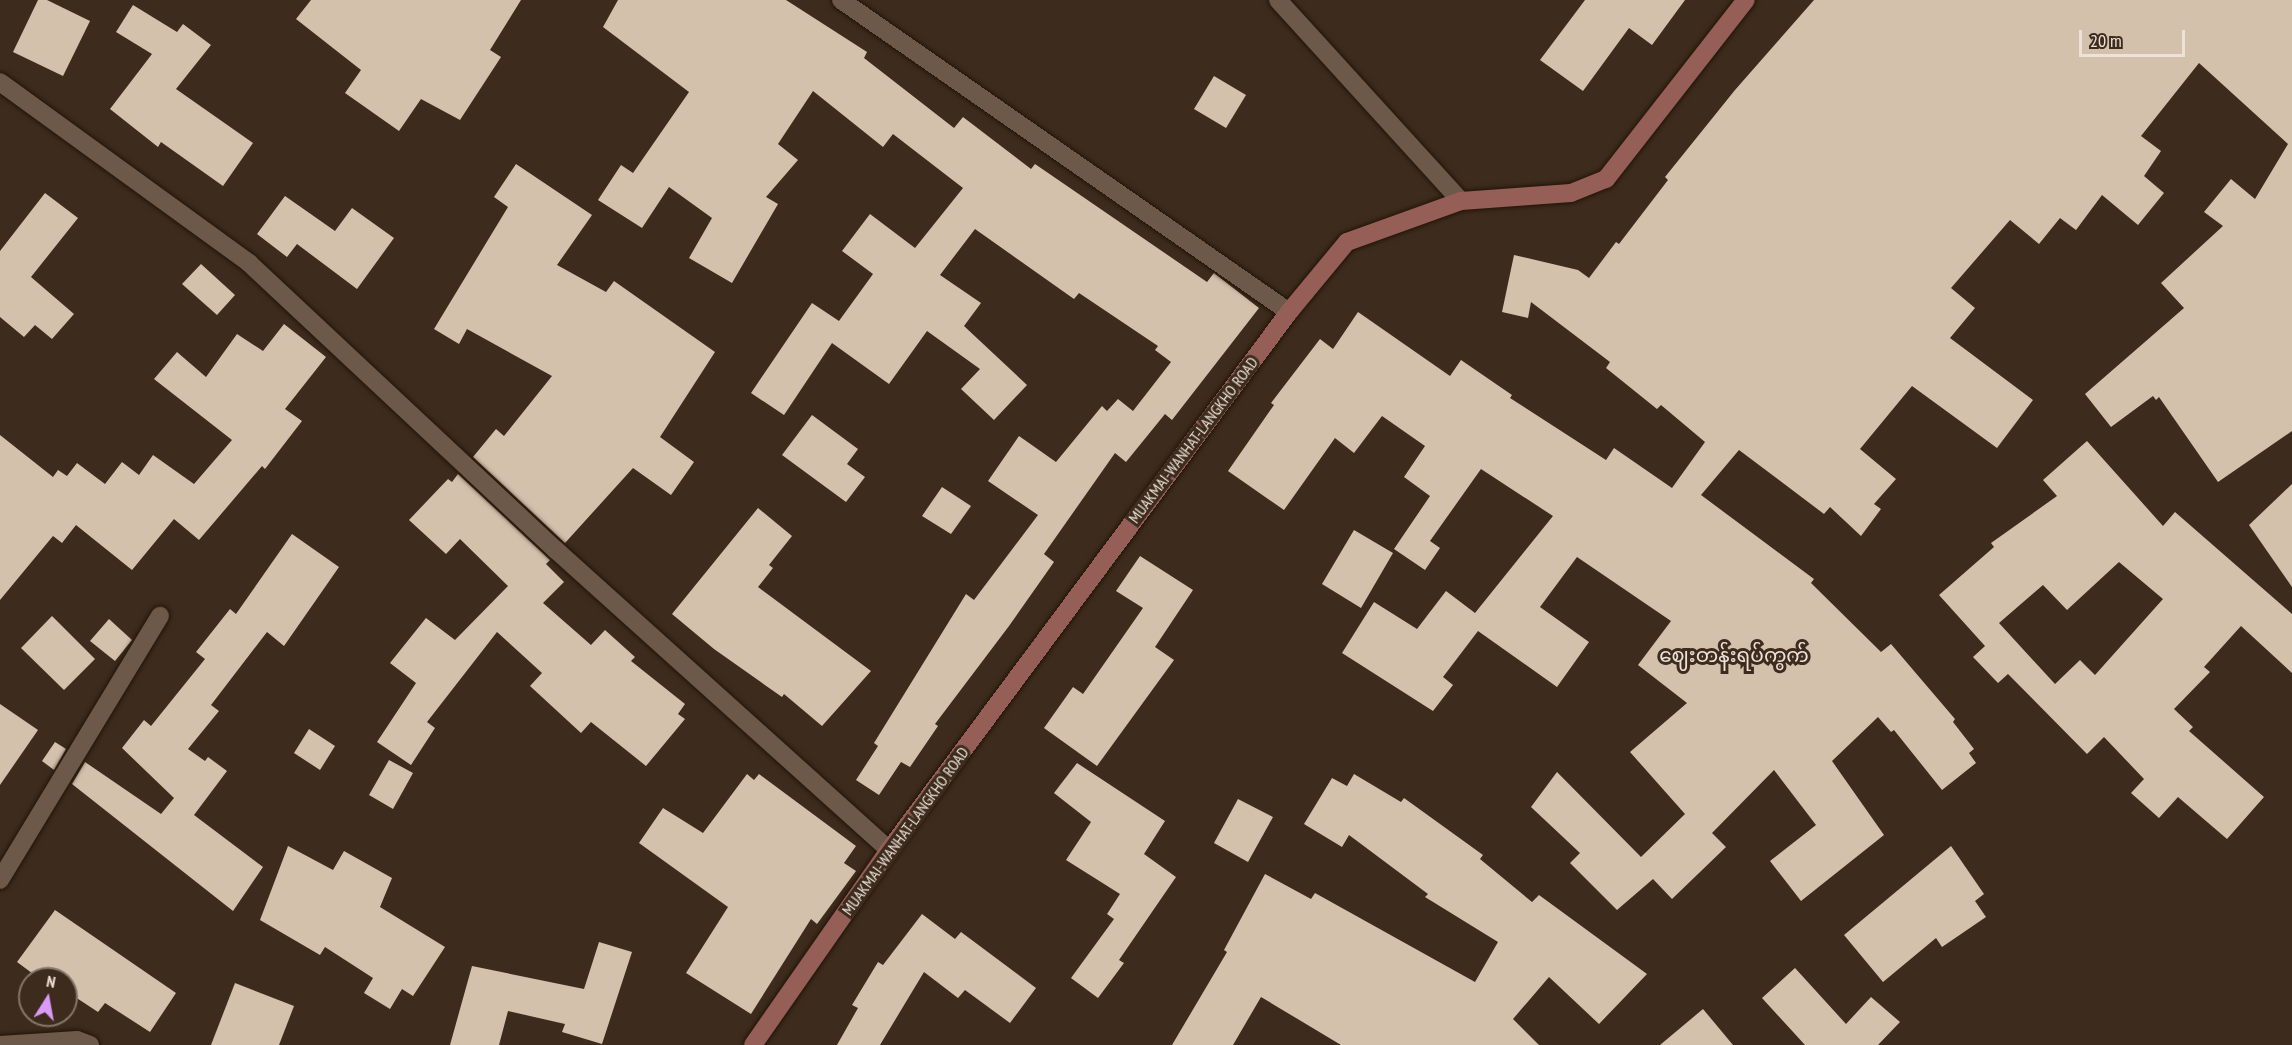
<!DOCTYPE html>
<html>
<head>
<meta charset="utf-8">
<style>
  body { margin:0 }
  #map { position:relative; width:2292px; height:1045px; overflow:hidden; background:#3d2c1e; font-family:"PT Sans Narrow","Noto Sans Myanmar",sans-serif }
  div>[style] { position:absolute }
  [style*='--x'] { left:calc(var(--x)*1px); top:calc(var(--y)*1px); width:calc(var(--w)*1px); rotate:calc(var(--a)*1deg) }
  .building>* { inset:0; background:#d3c1ac }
  .roads { filter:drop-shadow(0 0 2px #231407) drop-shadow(0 0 2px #231407) }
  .minor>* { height:18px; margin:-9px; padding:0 9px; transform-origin:9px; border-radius:9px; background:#6c594a }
  .tertiary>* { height:18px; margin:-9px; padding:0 9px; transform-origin:9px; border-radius:9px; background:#6c594a }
  .secondary>* { height:18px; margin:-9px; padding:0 9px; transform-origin:9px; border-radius:9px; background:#955e57 }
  span { translate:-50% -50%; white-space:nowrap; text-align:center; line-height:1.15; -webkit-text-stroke:6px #3d2c1e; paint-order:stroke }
  .street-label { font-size:16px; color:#ede2d9 }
  .quarter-label { font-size:20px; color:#ede2d9 }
  .north { position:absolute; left:18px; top:967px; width:60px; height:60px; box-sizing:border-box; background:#3d2c1e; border:2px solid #837569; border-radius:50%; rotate:11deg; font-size:16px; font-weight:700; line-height:24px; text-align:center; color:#ede2d9 }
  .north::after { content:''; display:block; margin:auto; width:21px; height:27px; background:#da9af6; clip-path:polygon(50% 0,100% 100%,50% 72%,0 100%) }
  .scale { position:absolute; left:2079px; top:30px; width:106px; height:27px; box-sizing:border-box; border:3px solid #ede2d9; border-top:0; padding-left:8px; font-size:18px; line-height:21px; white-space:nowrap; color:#ede2d9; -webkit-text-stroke:4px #3d2c1e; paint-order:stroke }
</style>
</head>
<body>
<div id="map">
  <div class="building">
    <div style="clip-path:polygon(38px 0,47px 0,90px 21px,63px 76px,13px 52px)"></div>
    <div style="clip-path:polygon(311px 0,521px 0,490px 50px,501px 57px,460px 120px,421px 99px,399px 131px,345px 93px,361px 70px,296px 19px)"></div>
    <div style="clip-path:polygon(618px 0,786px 0,867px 52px,864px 58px,954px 128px,963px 117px,1031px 169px,1035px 164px,1207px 282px,1214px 273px,1259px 308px,1172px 420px,1165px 414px,1126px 462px,1115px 453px,1044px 554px,1054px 562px,1009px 626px,935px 724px,938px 726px,910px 767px,901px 762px,879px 795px,856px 780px,878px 746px,874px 743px,966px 594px,974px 600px,1038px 515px,988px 481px,1019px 436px,1056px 462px,1102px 406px,1107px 411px,1118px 399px,1133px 411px,1171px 362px,1155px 350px,1158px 346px,1079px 293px,1074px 299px,975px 229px,940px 275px,981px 303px,964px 326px,1027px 385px,994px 420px,961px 389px,980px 369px,927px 331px,889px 384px,832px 343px,784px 415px,751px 393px,812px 303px,839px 321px,873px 274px,842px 251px,870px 214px,915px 248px,963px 188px,893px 134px,883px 147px,813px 91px,778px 144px,798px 160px,766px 197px,778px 204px,732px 283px,689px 258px,712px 218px,669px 187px,642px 228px,598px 200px,621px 165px,633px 173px,689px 92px,603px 27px)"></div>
    <div style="clip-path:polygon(1585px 0,1685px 0,1652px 45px,1629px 28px,1583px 91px,1540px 60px)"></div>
    <div style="clip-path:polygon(1814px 0,2292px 0,2292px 431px,2218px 482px,2159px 397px,2156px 400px,2153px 396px,2111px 427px,2085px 394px,2184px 308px,2161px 283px,2223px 226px,2204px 212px,2231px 179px,2255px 199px,2288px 144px,2199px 63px,2141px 136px,2161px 151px,2144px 176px,2164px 193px,2138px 225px,2102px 195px,2076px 230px,2060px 218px,2039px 244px,2010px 220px,1951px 288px,1975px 308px,1950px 338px,2033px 400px,1997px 448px,1912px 386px,1860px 449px,1896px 479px,1874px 504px,1881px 509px,1861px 536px,1830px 507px,1824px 514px,1739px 450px,1701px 495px,1814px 579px,1811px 583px,1881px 652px,1891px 644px,1955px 719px,1953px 722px,1974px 749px,1969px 753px,1976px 763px,1942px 790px,1894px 730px,1891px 732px,1878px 717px,1832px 761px,1884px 835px,1801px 901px,1770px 861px,1816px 825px,1774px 770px,1712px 833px,1726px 847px,1672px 899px,1653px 879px,1617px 910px,1570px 863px,1580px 853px,1531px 807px,1557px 772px,1641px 857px,1685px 814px,1630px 752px,1687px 703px,1638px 665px,1671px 621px,1577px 557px,1540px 607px,1589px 642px,1557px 687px,1478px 631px,1443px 677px,1453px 685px,1433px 711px,1342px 653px,1374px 602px,1417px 629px,1446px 591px,1475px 613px,1553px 516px,1481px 469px,1430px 541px,1440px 548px,1425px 570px,1394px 549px,1430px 496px,1404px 477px,1425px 446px,1382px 416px,1354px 453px,1335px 438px,1284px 510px,1228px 471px,1274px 405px,1271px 403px,1320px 339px,1333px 349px,1358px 312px,1450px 376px,1461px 360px,1512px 395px,1510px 398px,1606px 460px,1614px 448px,1672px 488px,1705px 442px,1661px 405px,1657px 409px,1606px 368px,1610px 362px,1531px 302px,1528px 318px,1502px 312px,1514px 255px,1578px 270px,1589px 278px,1616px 242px,1619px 244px,1668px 180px,1665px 177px,1735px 90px)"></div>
    <div style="clip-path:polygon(133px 5px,177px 32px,183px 24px,211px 45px,176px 89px,253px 143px,223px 186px,161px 142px,158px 147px,110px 109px,152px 54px,116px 32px)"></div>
    <div style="clip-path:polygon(1214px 76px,1246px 95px,1226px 128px,1194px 109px)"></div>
    <div style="clip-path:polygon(516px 164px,592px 215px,557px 265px,606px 292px,614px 281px,715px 352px,660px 437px,694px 462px,671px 495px,633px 468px,565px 543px,473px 457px,496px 429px,504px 436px,552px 376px,467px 329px,459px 344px,434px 329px,508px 207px,494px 197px)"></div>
    <div style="clip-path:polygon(45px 193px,78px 218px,31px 277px,74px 314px,52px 339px,35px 325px,24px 337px,0 317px,0 251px)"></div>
    <div style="clip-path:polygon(285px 196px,335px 231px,352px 208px,394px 238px,357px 289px,297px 244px,287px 257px,257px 234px)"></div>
    <div style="clip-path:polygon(201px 264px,235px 295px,217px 315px,182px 284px)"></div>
    <div style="clip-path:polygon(284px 324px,326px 357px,285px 409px,302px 421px,265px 469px,262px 466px,199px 540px,174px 519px,132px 570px,76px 525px,62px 543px,53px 536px,0 600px,0 435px,53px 477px,58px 470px,67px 476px,77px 463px,105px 484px,122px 462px,139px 475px,153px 455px,194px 484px,232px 440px,154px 379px,177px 352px,206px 377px,237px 334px,263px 351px)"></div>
    <div style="clip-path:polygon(812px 415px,858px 449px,847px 464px,865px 477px,846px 502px,782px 455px)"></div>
    <div style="clip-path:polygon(evenodd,2087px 441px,2163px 526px,2175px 512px,2292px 614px,2292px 673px,2241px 626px,2204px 667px,2210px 672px,2174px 709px,2193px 727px,2189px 731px,2264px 797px,2227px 839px,2178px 797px,2159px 818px,2131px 793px,2144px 779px,2104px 737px,2087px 754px,2008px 674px,1998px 683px,1973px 657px,1985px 646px,1939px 595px,1994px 547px,1991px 543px,2057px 496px,2043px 480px,2087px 441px,2119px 562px,2163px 599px,2095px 675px,2080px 660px,2055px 684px,1999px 623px,2043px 585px,2067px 610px,2119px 562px)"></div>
    <div style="clip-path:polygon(458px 474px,550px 560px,546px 564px,564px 582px,543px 603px,591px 645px,605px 630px,635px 657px,631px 661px,685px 704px,678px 714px,685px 719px,646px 766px,591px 722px,581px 733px,530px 686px,542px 673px,497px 632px,427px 722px,435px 728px,411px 765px,377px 742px,416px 683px,390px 663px,426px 618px,455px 640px,508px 586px,460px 539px,446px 554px,409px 520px,448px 479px,452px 482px)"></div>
    <div style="clip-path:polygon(2292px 484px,2292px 587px,2249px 525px)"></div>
    <div style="clip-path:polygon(942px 487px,971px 506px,951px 534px,922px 516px)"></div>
    <div style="clip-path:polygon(758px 508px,792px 536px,769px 565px,773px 568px,758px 587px,871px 671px,822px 726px,784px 694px,782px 697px,714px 649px,672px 614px)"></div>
    <div style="clip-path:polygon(1354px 530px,1393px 553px,1361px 608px,1322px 584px)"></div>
    <div style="clip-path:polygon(292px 534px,339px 567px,284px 646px,267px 632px,211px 705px,219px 711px,188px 749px,205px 761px,208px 757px,227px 771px,194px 815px,263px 867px,233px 911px,72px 784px,85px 762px,161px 814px,174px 798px,122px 748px,144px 720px,151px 726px,205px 659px,196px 652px,230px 609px,236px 614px)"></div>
    <div style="clip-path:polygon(1140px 556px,1193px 590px,1155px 647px,1174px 660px,1097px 766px,1044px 728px,1073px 687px,1083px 694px,1143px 608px,1116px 591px)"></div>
    <div style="clip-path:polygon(52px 616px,95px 659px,64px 690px,21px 648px)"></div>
    <div style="clip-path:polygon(109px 619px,132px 640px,115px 661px,90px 641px)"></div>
    <div style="clip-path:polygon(0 704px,38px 730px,0 785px)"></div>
    <div style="clip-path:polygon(309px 729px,335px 746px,320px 770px,294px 753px)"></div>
    <div style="clip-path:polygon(55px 742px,66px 749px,54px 770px,42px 761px)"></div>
    <div style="clip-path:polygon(389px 760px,413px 773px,393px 809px,369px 795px)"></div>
    <div style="clip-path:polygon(1077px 763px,1165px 821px,1144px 854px,1176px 877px,1119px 960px,1124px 963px,1098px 998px,1071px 978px,1114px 919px,1107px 914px,1120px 894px,1066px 860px,1091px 822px,1054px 793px)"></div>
    <div style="clip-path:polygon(747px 774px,754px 780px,759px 774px,856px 846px,844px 863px,856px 871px,817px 924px,811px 919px,751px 1014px,686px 973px,728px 907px,639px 843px,663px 808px,703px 833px)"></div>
    <div style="clip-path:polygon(1354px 774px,1401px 802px,1404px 798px,1483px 855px,1480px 859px,1532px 902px,1539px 895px,1647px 974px,1599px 1024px,1549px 977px,1513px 1019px,1539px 1045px,1341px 1045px,1261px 997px,1233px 1045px,1172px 1045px,1227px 952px,1224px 950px,1265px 874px,1311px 899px,1315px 893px,1475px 982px,1498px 942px,1425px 897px,1428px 894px,1349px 835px,1342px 847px,1304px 824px,1332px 778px,1347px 786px)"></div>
    <div style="clip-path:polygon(1238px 799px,1273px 817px,1248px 862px,1214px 843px)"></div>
    <div style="clip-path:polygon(288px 846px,333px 870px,344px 851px,392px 878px,380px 907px,445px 947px,413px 996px,402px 989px,390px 1009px,364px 993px,373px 978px,325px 947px,320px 955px,260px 920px)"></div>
    <div style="clip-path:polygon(1951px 846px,1984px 894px,1975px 901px,1986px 917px,1942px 947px,1936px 938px,1883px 982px,1844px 935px)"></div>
    <div style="clip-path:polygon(55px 910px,176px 993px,150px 1032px,105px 1003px,98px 1012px,66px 991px,66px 979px,40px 979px,17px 962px)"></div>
    <div style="clip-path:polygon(922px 914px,955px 939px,961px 932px,1036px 988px,1010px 1023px,965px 990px,958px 998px,924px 972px,880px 1045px,837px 1045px,858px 1008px,852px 1005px,878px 962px,883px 965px)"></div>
    <div style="clip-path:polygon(599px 942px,632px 952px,602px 1044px,562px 1032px,565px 1024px,508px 1011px,499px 1045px,450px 1045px,472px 966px,584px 989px)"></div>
    <div style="clip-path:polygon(1795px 968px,1846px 1024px,1871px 997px,1900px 1022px,1878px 1045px,1805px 1045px,1762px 998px)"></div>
    <div style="clip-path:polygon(235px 983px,294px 1006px,279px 1045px,211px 1045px)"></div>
    <div style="clip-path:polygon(1703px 1009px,1733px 1045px,1660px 1045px)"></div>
  </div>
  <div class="roads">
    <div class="minor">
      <div style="--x:1278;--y:0;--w:272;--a:47.7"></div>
      <div style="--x:0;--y:82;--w:308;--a:36"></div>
      <div style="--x:249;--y:263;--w:420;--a:43.1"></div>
      <div style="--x:556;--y:550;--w:448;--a:42"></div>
      <div style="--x:0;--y:880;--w:309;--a:-58.8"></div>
      <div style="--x:0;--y:1045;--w:77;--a:-3.7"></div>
      <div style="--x:77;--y:1040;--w:14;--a:21"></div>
    </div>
    <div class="tertiary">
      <div style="--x:841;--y:0;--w:546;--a:34.85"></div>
    </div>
    <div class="secondary">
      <div style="--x:753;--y:1045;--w:238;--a:-55.1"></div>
      <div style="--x:889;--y:850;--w:670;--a:-53.37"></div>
      <div style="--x:1289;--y:312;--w:91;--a:-50.4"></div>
      <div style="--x:1347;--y:242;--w:121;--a:-19.8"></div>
      <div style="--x:1461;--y:201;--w:110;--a:-4.2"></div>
      <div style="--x:1571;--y:193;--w:38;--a:-22"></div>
      <div style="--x:1606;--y:179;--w:227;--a:-52"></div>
    </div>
  </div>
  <div class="street-label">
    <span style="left:1193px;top:440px;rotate:-53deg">MUAKMAI-WANHAT-LANGKHO ROAD</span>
    <span style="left:905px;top:831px;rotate:-54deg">MUAKMAI-WANHAT-LANGKHO ROAD</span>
  </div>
  <div class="quarter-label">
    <span style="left:1734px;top:655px">ဈေးတန်းရပ်ကွက်</span>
  </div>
  <div class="north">N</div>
  <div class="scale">20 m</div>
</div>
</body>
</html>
